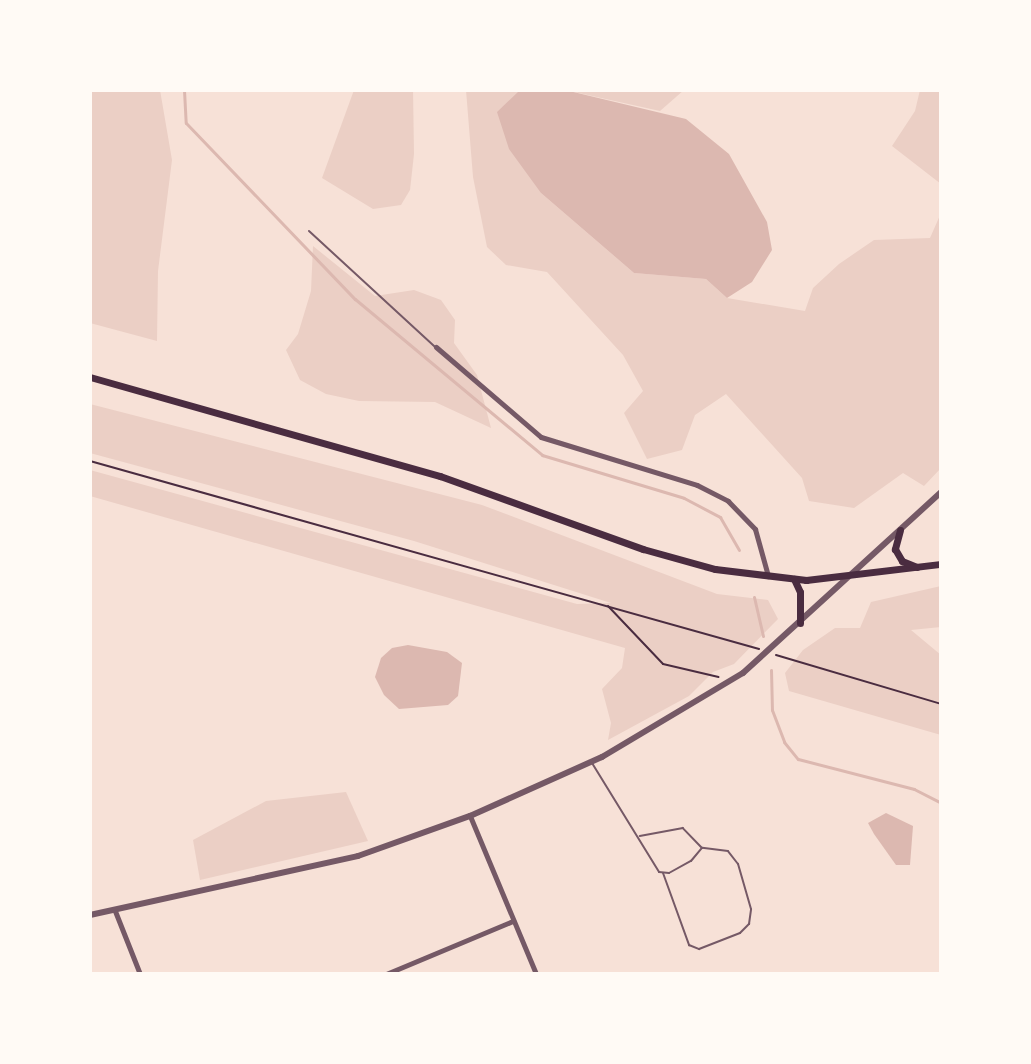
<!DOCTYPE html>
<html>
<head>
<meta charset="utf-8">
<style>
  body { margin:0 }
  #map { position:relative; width:1031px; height:1064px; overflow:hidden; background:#f7e1d7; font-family:Jost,sans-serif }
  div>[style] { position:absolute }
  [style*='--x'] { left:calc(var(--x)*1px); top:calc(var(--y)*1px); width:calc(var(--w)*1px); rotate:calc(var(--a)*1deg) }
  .green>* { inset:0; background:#ebcfc5 }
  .water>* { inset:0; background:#dcb8b0 }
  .stream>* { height:3px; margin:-1.5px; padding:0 1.5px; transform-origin:1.5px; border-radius:1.5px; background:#dcb8b0 }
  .path>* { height:2px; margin:-1px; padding:0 1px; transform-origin:1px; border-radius:1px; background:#4a2c40 }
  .service>* { height:2px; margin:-1px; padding:0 1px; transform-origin:1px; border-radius:1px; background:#755966 }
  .minor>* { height:5px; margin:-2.5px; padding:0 2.5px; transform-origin:2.5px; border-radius:2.5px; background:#755966 }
  .tertiary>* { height:6px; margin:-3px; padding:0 3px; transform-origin:3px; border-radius:3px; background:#755966 }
  .secondary>* { height:7px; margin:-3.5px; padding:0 3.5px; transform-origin:3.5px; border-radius:3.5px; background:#4a2c40 }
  span { translate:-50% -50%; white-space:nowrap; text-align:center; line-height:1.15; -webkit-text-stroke:6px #fffaf5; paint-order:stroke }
  .frame { position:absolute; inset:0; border:92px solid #fffaf5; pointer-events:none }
</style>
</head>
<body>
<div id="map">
  <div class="green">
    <div style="clip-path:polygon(90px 90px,160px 90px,172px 160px,158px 271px,157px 341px,90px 323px)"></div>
    <div style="clip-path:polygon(354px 90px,413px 90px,414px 154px,410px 190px,401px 205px,373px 209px,322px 178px)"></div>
    <div style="clip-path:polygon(466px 90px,538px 90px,518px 92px,541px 193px,634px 273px,706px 279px,727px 298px,805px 311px,813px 288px,839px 264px,874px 240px,930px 238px,941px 213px,941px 468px,924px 486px,903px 473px,854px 508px,809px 501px,802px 478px,726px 394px,695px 415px,682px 450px,647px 459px,624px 413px,643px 391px,623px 355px,547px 272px,506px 265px,487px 247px,473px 177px)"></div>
    <div style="clip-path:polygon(565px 90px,684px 90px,660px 111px)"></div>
    <div style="clip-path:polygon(920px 90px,941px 90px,941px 184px,892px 146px,915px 111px)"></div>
    <div style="clip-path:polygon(313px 246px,375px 296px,414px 290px,441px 300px,455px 320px,454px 343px,477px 375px,491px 428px,435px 402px,359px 401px,326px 394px,300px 380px,286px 350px,298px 334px,311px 291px)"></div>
    <div style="clip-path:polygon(90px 404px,482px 505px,717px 594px,768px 600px,778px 619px,734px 664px,713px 672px,689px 696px,608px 740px,611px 723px,602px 689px,622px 668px,625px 648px,90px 496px,90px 470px,577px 604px,611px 603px,414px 541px,90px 453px)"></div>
    <div style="clip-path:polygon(941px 586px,941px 627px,911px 630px,941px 655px,941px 735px,789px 691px,785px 673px,803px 650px,835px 628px,860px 628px,871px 602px)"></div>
    <div style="clip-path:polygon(346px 792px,368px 841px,200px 880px,193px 840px,266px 801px)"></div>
  </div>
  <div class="water">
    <div style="clip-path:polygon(565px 90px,686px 119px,729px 154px,767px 222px,772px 250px,752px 282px,727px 298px,706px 279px,634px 273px,541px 193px,509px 149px,497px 112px,518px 92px)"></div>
    <div style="clip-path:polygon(408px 645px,447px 652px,462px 663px,458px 696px,448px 705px,399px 709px,384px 695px,375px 677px,381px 658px,392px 648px)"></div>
    <div style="clip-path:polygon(886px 813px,913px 826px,910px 865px,896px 865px,874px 834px,868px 823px)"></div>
  </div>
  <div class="stream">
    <div style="--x:184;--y:90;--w:33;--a:87"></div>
    <div style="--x:186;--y:123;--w:244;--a:46.2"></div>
    <div style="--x:355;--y:299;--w:244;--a:39.8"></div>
    <div style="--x:542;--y:455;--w:148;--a:16.8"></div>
    <div style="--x:684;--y:498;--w:41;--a:27.8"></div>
    <div style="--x:720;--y:517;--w:38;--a:60"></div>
    <div style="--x:754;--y:597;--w:40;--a:77"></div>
    <div style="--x:771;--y:670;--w:40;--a:88.6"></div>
    <div style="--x:772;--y:710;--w:34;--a:69"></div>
    <div style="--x:784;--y:742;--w:22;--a:51"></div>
    <div style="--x:798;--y:759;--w:120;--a:14.5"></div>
    <div style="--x:914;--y:789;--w:30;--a:27"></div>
  </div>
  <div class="path">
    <div style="--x:90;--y:461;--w:695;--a:15.7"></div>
    <div style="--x:608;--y:606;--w:80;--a:46.5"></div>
    <div style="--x:663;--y:664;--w:57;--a:13.1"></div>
    <div style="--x:776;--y:655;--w:172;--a:16.5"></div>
  </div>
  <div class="service">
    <div style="--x:309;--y:231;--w:171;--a:42.6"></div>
    <div style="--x:592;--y:763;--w:128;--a:58.4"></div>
    <div style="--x:659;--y:872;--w:10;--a:6"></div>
    <div style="--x:669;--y:873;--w:25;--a:-29"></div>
    <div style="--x:691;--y:861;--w:17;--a:-50"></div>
    <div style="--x:702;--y:848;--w:28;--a:-134"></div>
    <div style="--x:683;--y:828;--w:44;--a:169.5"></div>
    <div style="--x:663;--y:873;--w:77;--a:70.1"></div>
    <div style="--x:689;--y:945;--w:11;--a:22"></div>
    <div style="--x:699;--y:949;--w:44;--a:-21.3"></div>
    <div style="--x:740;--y:933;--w:13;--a:-45"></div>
    <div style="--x:749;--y:924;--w:15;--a:-82"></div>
    <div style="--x:751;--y:909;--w:47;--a:-106.1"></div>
    <div style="--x:738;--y:864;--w:16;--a:-128"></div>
    <div style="--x:728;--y:851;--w:26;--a:-173"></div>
  </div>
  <div class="minor">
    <div style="--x:436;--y:347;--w:138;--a:40.6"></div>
    <div style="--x:541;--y:437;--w:163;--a:17.1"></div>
    <div style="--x:697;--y:485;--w:35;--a:27"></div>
    <div style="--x:728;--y:501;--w:39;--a:46"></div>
    <div style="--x:755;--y:529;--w:49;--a:74.5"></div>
    <div style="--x:470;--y:816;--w:171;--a:67.3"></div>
    <div style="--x:115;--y:911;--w:68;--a:68.4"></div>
    <div style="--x:386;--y:974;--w:138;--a:-22.7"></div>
  </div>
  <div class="tertiary">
    <div style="--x:90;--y:915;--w:274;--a:-12.4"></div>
    <div style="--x:358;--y:856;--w:119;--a:-19.7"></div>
    <div style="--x:470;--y:816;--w:145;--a:-24.1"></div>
    <div style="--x:602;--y:757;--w:164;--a:-30.8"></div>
    <div style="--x:743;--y:673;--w:268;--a:-42.4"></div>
  </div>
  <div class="secondary">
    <div style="--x:90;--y:377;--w:364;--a:15.8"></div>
    <div style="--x:440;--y:476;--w:216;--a:19.8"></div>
    <div style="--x:643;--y:549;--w:75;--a:15.5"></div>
    <div style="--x:715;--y:569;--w:92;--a:6.9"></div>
    <div style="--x:806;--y:580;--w:136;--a:-6.8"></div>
    <div style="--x:900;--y:530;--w:20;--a:105"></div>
    <div style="--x:895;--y:549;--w:14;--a:60"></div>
    <div style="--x:902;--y:561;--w:16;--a:22"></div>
    <div style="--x:794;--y:579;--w:14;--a:65"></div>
    <div style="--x:800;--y:592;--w:31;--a:90"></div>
  </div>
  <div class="frame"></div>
</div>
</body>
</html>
